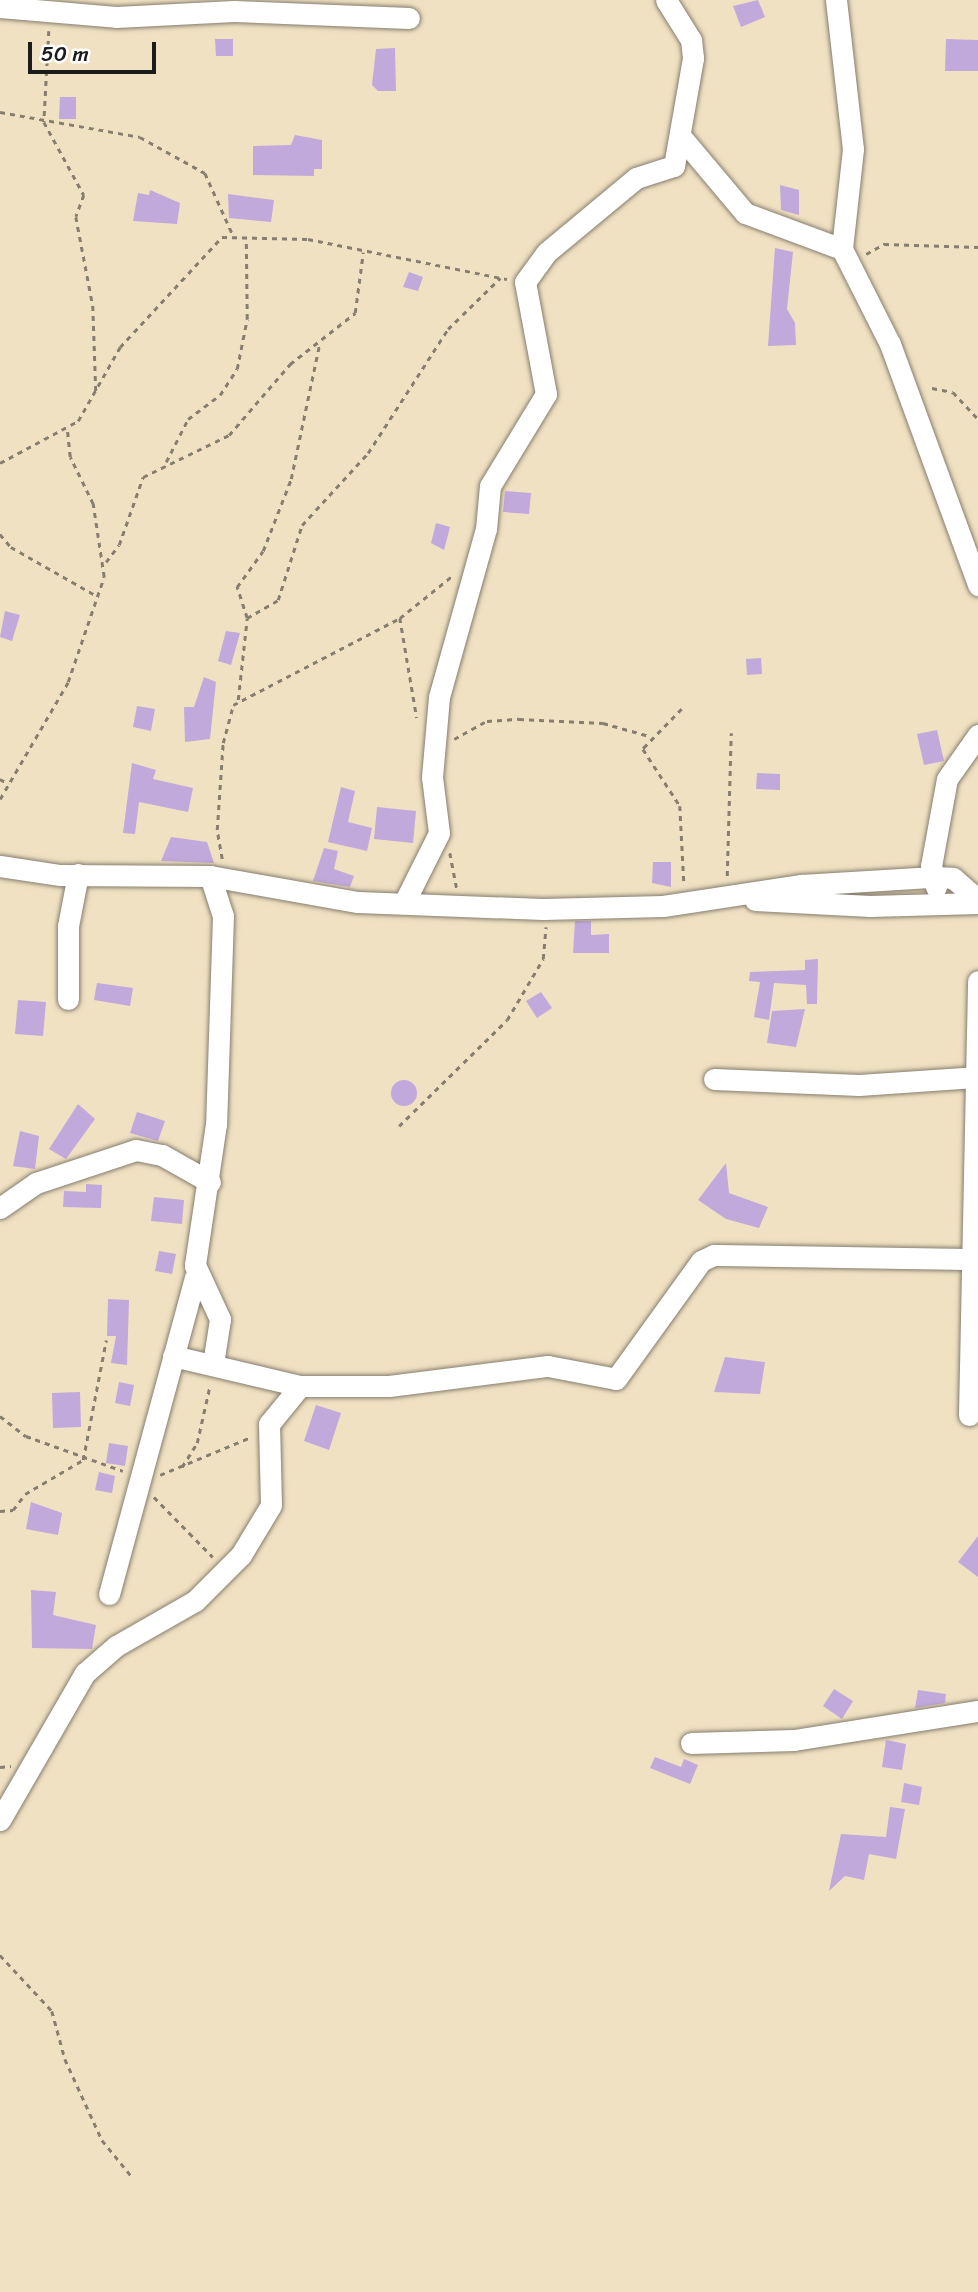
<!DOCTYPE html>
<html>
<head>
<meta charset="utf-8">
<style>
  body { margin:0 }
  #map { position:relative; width:978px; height:2292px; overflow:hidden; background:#f0e1c2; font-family:Sriracha,sans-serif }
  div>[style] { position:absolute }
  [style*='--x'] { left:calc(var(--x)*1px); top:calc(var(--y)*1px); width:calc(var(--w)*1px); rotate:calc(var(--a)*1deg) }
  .building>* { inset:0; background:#c1a9dc }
  .round { border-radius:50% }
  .path>* { height:2.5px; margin-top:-1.25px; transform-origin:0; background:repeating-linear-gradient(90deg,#867e6f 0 5px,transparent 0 10px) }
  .roads { filter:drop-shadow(0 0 2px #867e6f) drop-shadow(0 0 2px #867e6f) }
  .minor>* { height:21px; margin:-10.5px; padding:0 10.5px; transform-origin:10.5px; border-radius:10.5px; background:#fff }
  span { translate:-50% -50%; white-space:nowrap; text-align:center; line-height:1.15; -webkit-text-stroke:7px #fff; paint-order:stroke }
  .scale { position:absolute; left:28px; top:42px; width:128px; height:32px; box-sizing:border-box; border:4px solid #1c1c1c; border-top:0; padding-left:9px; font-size:21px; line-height:24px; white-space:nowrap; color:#1c1c1c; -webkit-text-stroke:5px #fff; paint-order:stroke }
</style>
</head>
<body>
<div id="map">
  <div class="building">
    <div style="clip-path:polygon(758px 0,765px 17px,741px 27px,733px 6px)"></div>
    <div style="clip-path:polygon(215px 39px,233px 39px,233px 56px,216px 56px)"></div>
    <div style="clip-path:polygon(946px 39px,978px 40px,978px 71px,945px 71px)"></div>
    <div style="clip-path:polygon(395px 48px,396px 91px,378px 91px,372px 85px,376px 49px)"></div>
    <div style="clip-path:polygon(60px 97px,76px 97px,76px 119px,59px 119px)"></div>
    <div style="clip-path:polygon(295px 135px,322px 140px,322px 169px,314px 169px,314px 176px,253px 175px,253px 146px,291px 145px)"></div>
    <div style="clip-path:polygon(780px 185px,799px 190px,799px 215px,781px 210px)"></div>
    <div style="clip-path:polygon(150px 190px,180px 203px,177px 224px,133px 221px,138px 193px,149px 195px)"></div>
    <div style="clip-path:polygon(228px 194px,274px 200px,271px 222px,229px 218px)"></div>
    <div style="clip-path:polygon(775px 248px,793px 252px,787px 309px,795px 323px,796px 345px,768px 346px)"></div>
    <div style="clip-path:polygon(409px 272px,423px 277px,418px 291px,403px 287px)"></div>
    <div style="clip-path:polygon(505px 491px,531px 493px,529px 514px,503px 512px)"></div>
    <div style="clip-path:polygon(436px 523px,450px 527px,444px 550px,431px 543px)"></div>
    <div style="clip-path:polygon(5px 611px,20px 615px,12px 641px,0 637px)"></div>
    <div style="clip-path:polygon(226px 631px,240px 633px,231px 665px,218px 661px)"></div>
    <div style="clip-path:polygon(761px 658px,762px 674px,747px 675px,746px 659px)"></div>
    <div style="clip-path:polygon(204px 677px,216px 682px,210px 739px,185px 742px,184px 707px,194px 707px)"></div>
    <div style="clip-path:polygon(137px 706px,155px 709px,151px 731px,133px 727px)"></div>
    <div style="clip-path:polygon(937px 730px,944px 761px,924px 765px,917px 734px)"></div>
    <div style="clip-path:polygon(132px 763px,156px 770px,153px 779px,193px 788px,188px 812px,139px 802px,135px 834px,123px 833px)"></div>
    <div style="clip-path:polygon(757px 773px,780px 774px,780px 790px,756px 789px)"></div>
    <div style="clip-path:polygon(341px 787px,355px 791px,348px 822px,372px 828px,367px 851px,328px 842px)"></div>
    <div style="clip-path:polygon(377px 807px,416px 811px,413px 843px,374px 839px)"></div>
    <div style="clip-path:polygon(171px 837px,207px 842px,214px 863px,161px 861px)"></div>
    <div style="clip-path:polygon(324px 848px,338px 851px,334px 869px,354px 876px,350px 887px,313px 881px)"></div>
    <div style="clip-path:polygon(653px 862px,671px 862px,671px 887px,652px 883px)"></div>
    <div style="clip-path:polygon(575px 921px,591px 921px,591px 935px,609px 934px,609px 953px,573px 953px)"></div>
    <div style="clip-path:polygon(818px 959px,817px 1004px,807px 1004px,806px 985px,774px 983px,769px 1020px,754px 1017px,760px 982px,749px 981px,750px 972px,805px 970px,805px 960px)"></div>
    <div style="clip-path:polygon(97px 983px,133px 988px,130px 1006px,94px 1000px)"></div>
    <div style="clip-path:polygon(541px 992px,552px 1008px,537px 1018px,526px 1001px)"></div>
    <div style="clip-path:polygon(18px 1000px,46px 1002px,43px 1036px,15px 1034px)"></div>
    <div style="clip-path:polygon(805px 1009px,796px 1047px,767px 1043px,772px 1011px)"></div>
    <div class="round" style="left:391px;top:1080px;width:26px;height:26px"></div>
    <div style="clip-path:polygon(78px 1104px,95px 1119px,66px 1159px,49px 1149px)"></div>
    <div style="clip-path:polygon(137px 1112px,165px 1121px,158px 1141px,130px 1133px)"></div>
    <div style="clip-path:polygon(20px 1131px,39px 1136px,35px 1169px,13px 1166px)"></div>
    <div style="clip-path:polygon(726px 1163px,729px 1193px,768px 1207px,759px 1228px,726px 1219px,698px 1200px)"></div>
    <div style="clip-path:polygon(86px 1184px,102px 1185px,101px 1208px,63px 1207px,64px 1191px,86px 1192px)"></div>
    <div style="clip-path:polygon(154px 1197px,184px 1200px,182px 1224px,151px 1221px)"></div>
    <div style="clip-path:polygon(159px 1251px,176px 1254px,172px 1274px,155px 1271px)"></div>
    <div style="clip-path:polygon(108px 1299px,129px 1300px,127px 1365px,111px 1363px,116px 1336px,107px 1336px)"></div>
    <div style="clip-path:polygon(725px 1357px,765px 1362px,760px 1394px,714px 1392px)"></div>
    <div style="clip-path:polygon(119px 1382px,134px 1385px,130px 1406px,115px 1403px)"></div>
    <div style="clip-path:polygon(80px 1392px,81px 1427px,53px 1428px,52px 1393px)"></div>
    <div style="clip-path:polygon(316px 1405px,341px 1413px,329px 1450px,304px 1441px)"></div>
    <div style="clip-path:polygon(109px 1443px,128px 1446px,125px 1466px,106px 1463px)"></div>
    <div style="clip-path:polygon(99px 1472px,115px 1476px,112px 1493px,95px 1490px)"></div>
    <div style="clip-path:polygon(31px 1502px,62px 1513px,58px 1535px,26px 1529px)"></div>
    <div style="clip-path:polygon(978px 1536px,978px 1577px,958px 1562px)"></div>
    <div style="clip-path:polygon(31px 1590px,56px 1592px,53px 1615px,96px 1625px,92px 1649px,32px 1648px)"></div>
    <div style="clip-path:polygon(834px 1689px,853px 1701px,842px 1719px,823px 1706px)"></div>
    <div style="clip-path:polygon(918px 1690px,946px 1694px,945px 1703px,915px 1708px)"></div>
    <div style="clip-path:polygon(886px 1740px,906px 1744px,902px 1770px,882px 1767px)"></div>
    <div style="clip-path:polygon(655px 1757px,681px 1767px,684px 1759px,698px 1765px,690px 1784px,650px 1768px)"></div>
    <div style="clip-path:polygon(904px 1783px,922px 1787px,919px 1805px,901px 1802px)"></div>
    <div style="clip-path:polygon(890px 1807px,905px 1809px,896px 1859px,869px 1854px,864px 1880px,845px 1876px,829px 1891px,841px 1834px,886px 1837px)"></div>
  </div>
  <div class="path">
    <div style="--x:49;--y:31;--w:91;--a:93.1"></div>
    <div style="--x:44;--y:122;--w:83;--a:61.3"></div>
    <div style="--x:84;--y:195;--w:23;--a:110"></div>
    <div style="--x:76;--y:217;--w:91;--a:79.2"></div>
    <div style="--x:93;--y:306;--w:88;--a:88"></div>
    <div style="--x:0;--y:112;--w:142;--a:10.1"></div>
    <div style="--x:140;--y:137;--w:74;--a:29"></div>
    <div style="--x:205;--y:173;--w:68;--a:65.7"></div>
    <div style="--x:866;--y:254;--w:21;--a:-29"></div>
    <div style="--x:884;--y:244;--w:94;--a:1.8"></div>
    <div style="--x:932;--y:388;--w:21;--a:11"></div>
    <div style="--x:953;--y:392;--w:37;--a:47"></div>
    <div style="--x:166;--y:462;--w:48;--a:-62.9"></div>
    <div style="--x:188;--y:419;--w:40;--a:-37"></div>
    <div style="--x:220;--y:395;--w:31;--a:-57"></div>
    <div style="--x:237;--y:369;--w:51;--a:-78.7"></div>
    <div style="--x:247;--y:319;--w:80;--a:-90.7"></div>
    <div style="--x:0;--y:463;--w:89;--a:-28.3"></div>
    <div style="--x:78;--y:421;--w:85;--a:-60.4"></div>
    <div style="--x:120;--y:347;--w:150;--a:-47.2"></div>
    <div style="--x:222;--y:237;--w:86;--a:1.3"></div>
    <div style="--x:308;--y:239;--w:203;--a:11.4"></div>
    <div style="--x:0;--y:534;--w:17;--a:50"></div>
    <div style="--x:11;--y:547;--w:99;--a:29.7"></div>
    <div style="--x:106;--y:562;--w:21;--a:-53"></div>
    <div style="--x:119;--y:545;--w:72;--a:-70.6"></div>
    <div style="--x:143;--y:477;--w:96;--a:-26"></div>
    <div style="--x:229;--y:435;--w:94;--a:-49.3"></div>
    <div style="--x:290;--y:364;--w:83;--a:-38.1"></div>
    <div style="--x:355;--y:313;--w:61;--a:-82.4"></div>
    <div style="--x:247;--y:618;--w:36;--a:-30"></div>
    <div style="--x:278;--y:600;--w:79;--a:-72.3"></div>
    <div style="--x:302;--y:525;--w:98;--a:-47.5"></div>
    <div style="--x:368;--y:453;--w:148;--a:-57.2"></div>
    <div style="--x:448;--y:329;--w:73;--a:-44.4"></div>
    <div style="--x:400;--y:618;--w:101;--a:80.4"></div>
    <div style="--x:238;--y:700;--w:82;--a:-83.7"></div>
    <div style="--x:247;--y:618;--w:33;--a:-108"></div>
    <div style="--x:237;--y:587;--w:44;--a:-54.2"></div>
    <div style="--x:263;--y:551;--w:77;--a:-68.7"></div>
    <div style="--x:291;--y:479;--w:136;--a:-78.1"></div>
    <div style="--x:682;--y:709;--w:56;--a:134.3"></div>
    <div style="--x:643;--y:749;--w:68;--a:57"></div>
    <div style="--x:680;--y:806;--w:76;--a:87"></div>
    <div style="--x:454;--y:739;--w:38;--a:-29"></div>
    <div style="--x:487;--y:721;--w:32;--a:-4"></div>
    <div style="--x:519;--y:719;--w:84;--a:2.7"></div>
    <div style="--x:603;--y:723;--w:48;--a:15.8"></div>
    <div style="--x:0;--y:779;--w:10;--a:29"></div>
    <div style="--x:0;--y:799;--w:135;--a:-59.8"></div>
    <div style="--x:68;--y:682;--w:111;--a:-71.1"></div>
    <div style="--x:104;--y:577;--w:74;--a:-98.6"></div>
    <div style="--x:93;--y:504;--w:52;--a:-116.1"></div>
    <div style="--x:70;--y:457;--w:28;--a:-96"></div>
    <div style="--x:450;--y:853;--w:36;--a:79"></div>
    <div style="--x:222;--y:859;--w:29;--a:-100"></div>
    <div style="--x:217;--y:830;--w:87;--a:-86.1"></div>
    <div style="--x:223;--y:743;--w:39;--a:-75"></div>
    <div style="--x:233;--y:705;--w:188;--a:-27.5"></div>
    <div style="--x:400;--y:618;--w:67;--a:-38.9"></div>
    <div style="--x:727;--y:876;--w:143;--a:-88.4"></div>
    <div style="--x:399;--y:1126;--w:151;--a:-44.5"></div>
    <div style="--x:507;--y:1020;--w:71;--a:-59.5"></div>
    <div style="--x:543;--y:959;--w:32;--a:-85"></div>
    <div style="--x:0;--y:1416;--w:33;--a:38"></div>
    <div style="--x:26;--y:1436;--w:103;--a:19.8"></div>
    <div style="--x:182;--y:1467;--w:28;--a:-58"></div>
    <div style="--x:197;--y:1443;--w:59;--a:-77.4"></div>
    <div style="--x:160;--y:1475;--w:99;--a:-22.7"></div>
    <div style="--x:154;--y:1497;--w:84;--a:45.5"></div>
    <div style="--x:0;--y:1511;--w:13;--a:-4"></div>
    <div style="--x:13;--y:1510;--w:20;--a:-53"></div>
    <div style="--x:25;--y:1494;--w:67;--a:-30.4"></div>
    <div style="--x:83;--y:1460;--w:122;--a:-79.1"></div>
    <div style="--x:0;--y:1767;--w:11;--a:-5"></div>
    <div style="--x:0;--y:1955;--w:76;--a:47.1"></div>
    <div style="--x:52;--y:2011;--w:50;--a:74.8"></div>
    <div style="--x:65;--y:2059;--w:89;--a:65.4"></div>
    <div style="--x:102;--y:2140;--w:49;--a:50.8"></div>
  </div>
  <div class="roads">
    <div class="minor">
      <div style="--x:836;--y:0;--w:150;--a:83.5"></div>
      <div style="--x:853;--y:149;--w:101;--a:96.3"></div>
      <div style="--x:842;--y:249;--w:106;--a:63.2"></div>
      <div style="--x:890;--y:344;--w:257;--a:69.9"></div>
      <div style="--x:0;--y:7;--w:116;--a:4.9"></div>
      <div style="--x:116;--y:17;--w:118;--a:-2.9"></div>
      <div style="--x:234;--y:11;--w:175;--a:2.3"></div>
      <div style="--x:682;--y:138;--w:98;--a:50"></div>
      <div style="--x:745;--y:213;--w:103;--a:20.4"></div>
      <div style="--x:0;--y:866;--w:61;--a:8.5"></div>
      <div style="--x:60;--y:875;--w:150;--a:0.4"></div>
      <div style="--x:210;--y:876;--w:150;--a:10"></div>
      <div style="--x:358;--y:902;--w:185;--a:2.2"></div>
      <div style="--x:543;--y:909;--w:120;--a:-1.4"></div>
      <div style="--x:663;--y:906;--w:140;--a:-8.7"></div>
      <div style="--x:801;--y:885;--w:129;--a:-3.5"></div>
      <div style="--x:930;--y:877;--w:23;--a:2"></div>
      <div style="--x:953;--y:878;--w:33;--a:41"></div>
      <div style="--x:210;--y:876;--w:42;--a:72"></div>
      <div style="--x:223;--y:916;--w:208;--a:91.9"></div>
      <div style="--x:216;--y:1124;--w:143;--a:98.5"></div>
      <div style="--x:195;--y:1265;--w:60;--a:65.2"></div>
      <div style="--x:220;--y:1319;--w:46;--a:98.8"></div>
      <div style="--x:936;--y:887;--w:22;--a:-103"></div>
      <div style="--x:931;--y:866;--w:88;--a:-79.6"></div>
      <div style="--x:947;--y:779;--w:54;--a:-54.8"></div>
      <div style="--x:755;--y:900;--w:115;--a:3"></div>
      <div style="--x:870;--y:906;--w:108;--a:-1.6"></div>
      <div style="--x:404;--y:903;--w:78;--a:-63.4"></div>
      <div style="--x:439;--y:833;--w:56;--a:-97.1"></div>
      <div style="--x:432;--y:777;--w:80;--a:-85"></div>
      <div style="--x:439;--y:697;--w:174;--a:-74.4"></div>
      <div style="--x:486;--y:529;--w:43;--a:-84.7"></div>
      <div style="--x:490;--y:486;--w:108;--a:-58.7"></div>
      <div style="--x:546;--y:394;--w:114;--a:-100.6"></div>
      <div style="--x:525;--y:282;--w:37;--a:-54"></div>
      <div style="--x:547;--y:252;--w:116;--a:-39.7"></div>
      <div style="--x:636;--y:178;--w:40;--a:-18"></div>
      <div style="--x:674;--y:166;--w:110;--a:-80"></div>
      <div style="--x:693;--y:58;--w:18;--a:-96"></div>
      <div style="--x:691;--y:40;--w:47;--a:-122"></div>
      <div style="--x:68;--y:999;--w:73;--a:-90"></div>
      <div style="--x:68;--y:926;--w:53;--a:-79.1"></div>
      <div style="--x:714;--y:1079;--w:145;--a:2.4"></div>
      <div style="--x:859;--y:1085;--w:116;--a:-3.9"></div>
      <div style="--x:0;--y:1208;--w:44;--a:-34.8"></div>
      <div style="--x:36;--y:1183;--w:105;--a:-18.3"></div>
      <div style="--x:136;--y:1150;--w:26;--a:11"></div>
      <div style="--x:162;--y:1155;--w:55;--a:29.4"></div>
      <div style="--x:173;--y:1356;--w:130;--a:13.3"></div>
      <div style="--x:300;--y:1386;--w:89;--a:0"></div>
      <div style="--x:389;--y:1386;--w:160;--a:-7.2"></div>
      <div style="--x:548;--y:1366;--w:69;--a:10.8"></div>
      <div style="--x:616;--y:1379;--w:145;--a:-54.2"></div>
      <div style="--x:701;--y:1261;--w:14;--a:-25"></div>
      <div style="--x:714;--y:1255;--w:258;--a:0.9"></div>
      <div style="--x:969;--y:1415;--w:434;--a:-88.8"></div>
      <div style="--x:109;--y:1594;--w:328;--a:-74.8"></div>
      <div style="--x:691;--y:1743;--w:103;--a:-1.7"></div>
      <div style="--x:794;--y:1740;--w:186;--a:-9"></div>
      <div style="--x:0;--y:1820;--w:170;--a:-60"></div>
      <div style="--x:85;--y:1673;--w:41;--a:-41.1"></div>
      <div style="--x:116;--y:1646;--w:91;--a:-29.7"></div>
      <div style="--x:195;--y:1601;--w:65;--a:-45"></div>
      <div style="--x:241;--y:1555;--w:58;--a:-59"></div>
      <div style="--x:271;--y:1505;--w:81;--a:-91.4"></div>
      <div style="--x:269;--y:1424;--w:49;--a:-50.8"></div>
    </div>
  </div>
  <div class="scale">50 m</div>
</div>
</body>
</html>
